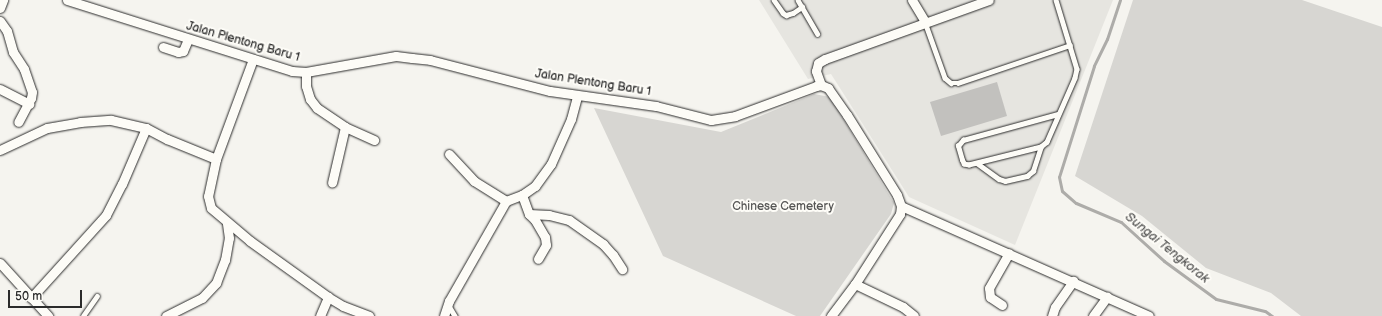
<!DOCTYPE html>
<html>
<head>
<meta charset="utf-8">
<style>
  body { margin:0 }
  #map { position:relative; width:1382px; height:316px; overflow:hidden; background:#f5f4ef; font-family:"Balsamiq Sans",sans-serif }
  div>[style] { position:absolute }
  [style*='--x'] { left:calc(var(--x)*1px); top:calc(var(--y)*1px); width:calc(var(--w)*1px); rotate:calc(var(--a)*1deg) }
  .built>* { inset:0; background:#e6e5e0 }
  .green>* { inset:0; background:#d7d6d2 }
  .stream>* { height:3px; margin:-1.5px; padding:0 1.5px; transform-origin:1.5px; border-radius:1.5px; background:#adaca9 }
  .building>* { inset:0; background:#c2c1be }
  .roads { filter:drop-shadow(0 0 1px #2b2b2b) drop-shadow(0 0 1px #2b2b2b) }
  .service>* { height:4.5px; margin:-2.25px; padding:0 2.25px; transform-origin:2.25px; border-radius:2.25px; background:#fdfcf7 }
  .minor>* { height:9px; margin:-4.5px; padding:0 4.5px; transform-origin:4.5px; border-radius:4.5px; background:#fdfcf7 }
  span { translate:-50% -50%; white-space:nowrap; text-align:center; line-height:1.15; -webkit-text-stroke:4px #fdfcf7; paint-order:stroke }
  .street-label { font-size:12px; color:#2b2b2b }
  .park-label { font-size:12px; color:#565655 }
  .water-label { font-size:13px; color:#585857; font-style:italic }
  .scale { position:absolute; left:8px; top:290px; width:74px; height:18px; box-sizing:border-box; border:2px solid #2b2b2b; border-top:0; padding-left:5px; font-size:12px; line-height:14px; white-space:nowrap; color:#2b2b2b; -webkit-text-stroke:3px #fdfcf7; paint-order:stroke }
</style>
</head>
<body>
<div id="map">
  <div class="built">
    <div style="clip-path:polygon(759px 0,1113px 0,1015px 245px,909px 197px,831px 74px,808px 79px)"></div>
  </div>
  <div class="green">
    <div style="clip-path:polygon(1133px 0,1302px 0,1382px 27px,1382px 316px,1301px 316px,1271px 293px,1206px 268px,1142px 216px,1075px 176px)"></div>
    <div style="clip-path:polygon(814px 94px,830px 97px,894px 203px,891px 214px,820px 316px,796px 316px,663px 256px,594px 108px,721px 132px)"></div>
  </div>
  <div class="stream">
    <div style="--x:1120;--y:0;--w:41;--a:108.4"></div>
    <div style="--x:1107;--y:39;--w:30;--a:116"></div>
    <div style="--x:1094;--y:66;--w:116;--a:107.5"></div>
    <div style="--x:1059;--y:177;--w:14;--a:78"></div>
    <div style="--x:1062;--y:191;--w:18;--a:41"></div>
    <div style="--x:1076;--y:203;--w:49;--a:22.9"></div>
    <div style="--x:1121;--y:222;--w:58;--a:42.2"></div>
    <div style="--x:1164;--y:261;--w:64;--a:36.2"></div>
    <div style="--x:1216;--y:299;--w:50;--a:13.8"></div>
    <div style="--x:1265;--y:311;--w:9;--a:36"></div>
  </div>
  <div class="building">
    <div style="clip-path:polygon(997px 82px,1007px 116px,941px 136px,930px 102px)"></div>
  </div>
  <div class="roads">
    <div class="service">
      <div style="--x:774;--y:0;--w:16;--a:55"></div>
      <div style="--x:783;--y:13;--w:4;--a:34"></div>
      <div style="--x:786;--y:15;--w:7;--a:-16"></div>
      <div style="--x:793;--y:13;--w:11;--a:-34"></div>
      <div style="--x:798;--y:0;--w:39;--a:60"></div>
      <div style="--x:1056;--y:0;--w:72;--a:73.1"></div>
      <div style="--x:1077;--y:69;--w:9;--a:103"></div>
      <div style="--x:1075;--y:78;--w:70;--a:113.6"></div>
      <div style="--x:1047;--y:142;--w:8;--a:140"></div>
      <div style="--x:1041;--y:147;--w:74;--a:166"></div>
      <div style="--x:969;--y:165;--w:5;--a:-169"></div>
      <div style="--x:964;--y:164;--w:4;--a:-117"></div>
      <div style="--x:962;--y:160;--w:15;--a:-106"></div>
      <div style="--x:958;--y:146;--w:8;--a:-50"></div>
      <div style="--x:963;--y:140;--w:98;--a:-15.3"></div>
      <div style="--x:925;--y:22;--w:59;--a:70.3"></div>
      <div style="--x:945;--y:78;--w:8;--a:40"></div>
      <div style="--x:951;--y:83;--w:7;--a:0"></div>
      <div style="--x:958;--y:83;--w:118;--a:-18.7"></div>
      <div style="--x:977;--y:163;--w:27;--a:36"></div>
      <div style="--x:999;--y:179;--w:6;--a:18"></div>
      <div style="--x:1005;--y:181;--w:23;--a:-13"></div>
      <div style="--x:1027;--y:176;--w:8;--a:-40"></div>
      <div style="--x:1033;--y:171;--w:25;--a:-72"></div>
      <div style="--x:449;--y:306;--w:12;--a:59"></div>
      <div style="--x:83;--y:316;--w:24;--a:-55"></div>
    </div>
    <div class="minor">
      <div style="--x:67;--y:0;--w:236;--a:17.5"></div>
      <div style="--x:292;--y:71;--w:14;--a:4"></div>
      <div style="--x:306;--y:72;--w:91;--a:-10.1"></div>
      <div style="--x:396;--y:56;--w:16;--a:7"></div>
      <div style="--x:412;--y:58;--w:18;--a:6"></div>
      <div style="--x:430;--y:60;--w:124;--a:14.5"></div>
      <div style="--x:550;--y:91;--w:107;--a:8.1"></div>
      <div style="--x:656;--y:106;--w:57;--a:14.3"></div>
      <div style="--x:711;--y:120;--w:24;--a:-9"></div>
      <div style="--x:735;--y:116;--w:86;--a:-20.3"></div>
      <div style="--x:816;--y:86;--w:5;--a:-11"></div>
      <div style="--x:821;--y:85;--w:8;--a:23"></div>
      <div style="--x:828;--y:88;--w:33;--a:55"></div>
      <div style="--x:847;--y:115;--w:94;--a:58"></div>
      <div style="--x:897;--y:195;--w:12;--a:70"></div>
      <div style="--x:901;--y:206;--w:8;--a:97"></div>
      <div style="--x:900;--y:214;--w:83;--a:122.7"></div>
      <div style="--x:855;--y:284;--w:40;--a:127"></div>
      <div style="--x:912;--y:0;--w:26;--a:59"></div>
      <div style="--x:0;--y:8;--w:9;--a:-69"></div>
      <div style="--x:0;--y:21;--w:12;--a:55"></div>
      <div style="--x:7;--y:31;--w:22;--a:74"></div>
      <div style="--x:13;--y:52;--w:20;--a:57"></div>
      <div style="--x:24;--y:69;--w:24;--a:71"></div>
      <div style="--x:32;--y:92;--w:6;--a:99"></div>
      <div style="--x:31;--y:98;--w:27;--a:118"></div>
      <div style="--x:163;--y:47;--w:16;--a:18"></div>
      <div style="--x:178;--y:52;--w:5;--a:-11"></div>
      <div style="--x:183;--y:51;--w:13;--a:-67"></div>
      <div style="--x:253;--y:59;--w:107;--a:110.3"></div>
      <div style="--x:216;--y:159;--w:38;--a:102"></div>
      <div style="--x:208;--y:196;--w:12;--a:76"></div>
      <div style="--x:211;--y:208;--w:51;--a:40.2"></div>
      <div style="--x:250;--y:241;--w:96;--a:35.7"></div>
      <div style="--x:328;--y:297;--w:17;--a:31"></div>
      <div style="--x:343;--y:306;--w:28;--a:21"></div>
      <div style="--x:306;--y:72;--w:14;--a:90"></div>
      <div style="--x:306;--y:86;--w:14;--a:73"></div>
      <div style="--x:310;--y:99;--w:11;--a:52"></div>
      <div style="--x:317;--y:108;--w:34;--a:34"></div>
      <div style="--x:345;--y:127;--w:57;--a:103.1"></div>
      <div style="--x:821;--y:85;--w:15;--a:-110"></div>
      <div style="--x:816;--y:71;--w:8;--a:-76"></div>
      <div style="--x:818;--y:63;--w:8;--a:-30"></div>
      <div style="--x:825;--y:59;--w:174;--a:-19.8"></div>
      <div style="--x:0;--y:89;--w:33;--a:27"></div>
      <div style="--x:345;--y:127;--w:32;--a:24"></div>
      <div style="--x:0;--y:150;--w:52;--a:-25.1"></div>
      <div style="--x:47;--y:128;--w:34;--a:-10"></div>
      <div style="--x:80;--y:122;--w:31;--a:-4"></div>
      <div style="--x:111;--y:120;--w:36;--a:13"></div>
      <div style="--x:449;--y:154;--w:37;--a:47"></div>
      <div style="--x:474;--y:181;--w:38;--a:32"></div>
      <div style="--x:522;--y:195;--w:20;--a:70"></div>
      <div style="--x:529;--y:214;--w:8;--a:45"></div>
      <div style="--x:535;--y:220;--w:20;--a:60"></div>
      <div style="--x:545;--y:237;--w:8;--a:83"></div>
      <div style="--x:546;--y:245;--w:16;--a:120"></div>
      <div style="--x:506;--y:201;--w:17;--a:-21"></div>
      <div style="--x:522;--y:195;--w:16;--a:-35"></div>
      <div style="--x:535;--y:186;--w:27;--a:-54"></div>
      <div style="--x:551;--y:164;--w:49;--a:-66"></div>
      <div style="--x:571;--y:119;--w:24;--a:-75"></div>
      <div style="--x:901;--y:206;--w:271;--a:23.9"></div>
      <div style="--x:529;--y:214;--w:20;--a:3"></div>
      <div style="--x:549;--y:215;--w:21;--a:14"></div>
      <div style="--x:569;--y:220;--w:42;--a:35.2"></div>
      <div style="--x:603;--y:244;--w:15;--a:48"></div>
      <div style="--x:613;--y:255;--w:17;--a:57"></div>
      <div style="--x:0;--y:263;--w:72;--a:47.8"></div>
      <div style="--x:855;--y:284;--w:53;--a:25.6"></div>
      <div style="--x:903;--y:307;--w:14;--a:39"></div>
      <div style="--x:31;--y:298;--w:112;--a:-47.9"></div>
      <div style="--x:106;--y:215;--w:35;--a:-63"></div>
      <div style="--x:122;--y:184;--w:61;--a:-66.8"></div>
      <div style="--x:146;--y:128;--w:24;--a:28"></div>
      <div style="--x:167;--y:139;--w:53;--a:22.2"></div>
      <div style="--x:1002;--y:305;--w:14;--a:-146"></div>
      <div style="--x:990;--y:297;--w:9;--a:-96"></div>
      <div style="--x:989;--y:288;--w:40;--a:-60.3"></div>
      <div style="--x:166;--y:316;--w:40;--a:-26.6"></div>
      <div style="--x:202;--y:298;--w:21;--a:-47"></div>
      <div style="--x:216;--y:283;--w:25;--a:-69"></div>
      <div style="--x:225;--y:260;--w:22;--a:-80"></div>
      <div style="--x:229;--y:238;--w:15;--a:-98"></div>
      <div style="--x:320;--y:316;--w:21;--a:-67"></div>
      <div style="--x:444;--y:316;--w:16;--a:-72"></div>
      <div style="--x:449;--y:301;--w:115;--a:-60.3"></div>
      <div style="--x:1052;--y:316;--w:9;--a:-72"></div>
      <div style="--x:1055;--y:307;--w:32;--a:-55"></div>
      <div style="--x:1093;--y:316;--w:24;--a:-54"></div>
    </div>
  </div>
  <div class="street-label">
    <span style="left:243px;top:42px;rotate:16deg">Jalan Plentong Baru 1</span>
    <span style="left:593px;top:83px;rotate:9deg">Jalan Plentong Baru 1</span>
  </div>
  <div class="park-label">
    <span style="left:783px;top:207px">Chinese Cemetery</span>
  </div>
  <div class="water-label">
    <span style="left:1167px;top:248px;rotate:39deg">Sungai Tengkorak</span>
  </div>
  <div class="scale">50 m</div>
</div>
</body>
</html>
